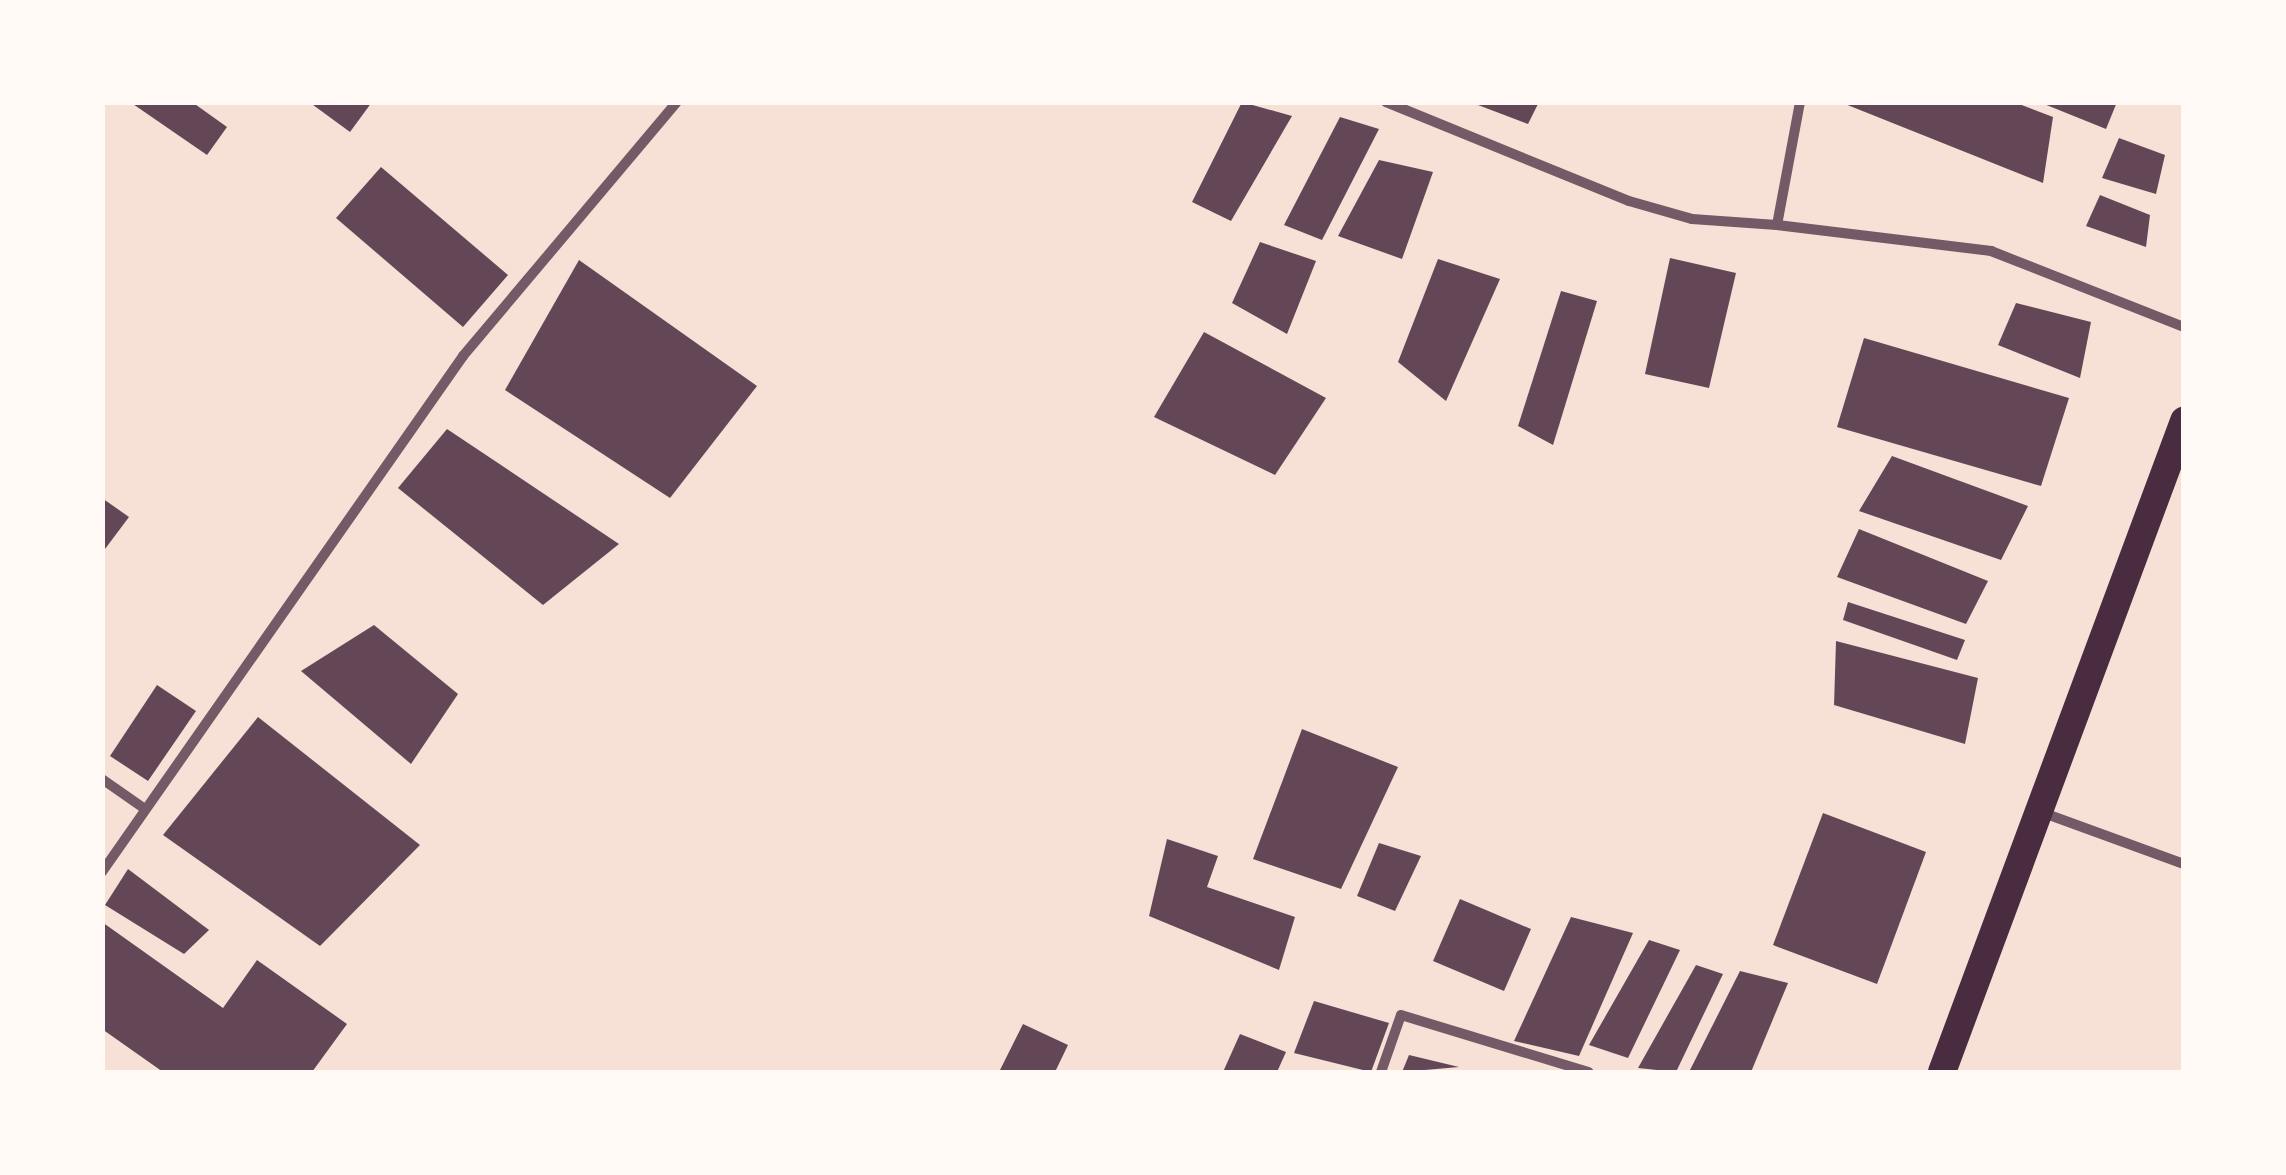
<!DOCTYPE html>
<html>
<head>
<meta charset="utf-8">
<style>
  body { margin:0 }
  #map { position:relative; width:2286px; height:1175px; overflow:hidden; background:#f7e1d7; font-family:"Work Sans",sans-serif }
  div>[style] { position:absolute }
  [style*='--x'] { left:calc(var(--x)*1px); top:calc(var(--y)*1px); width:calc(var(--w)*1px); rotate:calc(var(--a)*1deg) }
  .building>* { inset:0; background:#644757 }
  .minor>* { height:10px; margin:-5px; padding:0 5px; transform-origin:5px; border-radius:5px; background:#755966 }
  .trunk>* { height:28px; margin:-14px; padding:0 14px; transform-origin:14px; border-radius:14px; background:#4a2c40 }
  span { translate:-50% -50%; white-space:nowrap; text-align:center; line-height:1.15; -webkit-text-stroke:8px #fffaf5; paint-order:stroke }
  .frame { position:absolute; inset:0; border:105px solid #fffaf5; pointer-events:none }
</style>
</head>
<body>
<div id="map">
  <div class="building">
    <div style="clip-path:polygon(130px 102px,192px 102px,227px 127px,207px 155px)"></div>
    <div style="clip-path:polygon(309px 102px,372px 102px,350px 132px)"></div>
    <div style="clip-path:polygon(1242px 102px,1292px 116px,1231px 221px,1192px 202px)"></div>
    <div style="clip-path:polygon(1539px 102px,1528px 124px,1478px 105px,1480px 102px)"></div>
    <div style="clip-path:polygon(1840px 102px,2014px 102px,2053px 117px,2043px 183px)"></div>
    <div style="clip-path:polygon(2039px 102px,2117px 102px,2106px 129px)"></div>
    <div style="clip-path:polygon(1340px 117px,1379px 129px,1322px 240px,1284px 225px)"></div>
    <div style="clip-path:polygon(2119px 138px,2165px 155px,2156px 194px,2102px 178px)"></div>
    <div style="clip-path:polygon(1379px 160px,1433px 172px,1402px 259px,1338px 236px)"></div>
    <div style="clip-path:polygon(381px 167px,508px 275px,463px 327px,336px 218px)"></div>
    <div style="clip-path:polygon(2100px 195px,2150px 215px,2146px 247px,2086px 226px)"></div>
    <div style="clip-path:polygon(1260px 242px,1316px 261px,1287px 334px,1232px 303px)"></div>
    <div style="clip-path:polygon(1670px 258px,1736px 273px,1709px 388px,1645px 374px)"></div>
    <div style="clip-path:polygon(1438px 259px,1500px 279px,1446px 401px,1398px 362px)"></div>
    <div style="clip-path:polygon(579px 260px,757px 386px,670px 498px,505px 390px)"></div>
    <div style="clip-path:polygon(1561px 291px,1597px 301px,1553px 445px,1518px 426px)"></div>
    <div style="clip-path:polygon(2016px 303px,2091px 322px,2080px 378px,1998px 345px)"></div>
    <div style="clip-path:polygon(1204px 332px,1326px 398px,1275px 475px,1154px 417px)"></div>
    <div style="clip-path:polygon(1864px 338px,2069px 398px,2041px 486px,1837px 427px)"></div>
    <div style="clip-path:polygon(447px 429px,619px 544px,543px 605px,398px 488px)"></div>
    <div style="clip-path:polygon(1892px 456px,2028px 506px,2001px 560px,1859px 511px)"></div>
    <div style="clip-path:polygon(102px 498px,129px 517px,102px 553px)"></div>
    <div style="clip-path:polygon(1859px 529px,1988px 581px,1966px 624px,1837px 577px)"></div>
    <div style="clip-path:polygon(1848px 602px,1965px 640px,1957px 660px,1843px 620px)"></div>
    <div style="clip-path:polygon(374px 625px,458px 694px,411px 764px,301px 671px)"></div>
    <div style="clip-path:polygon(1836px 641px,1978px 678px,1965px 744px,1834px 705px)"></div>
    <div style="clip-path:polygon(157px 685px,196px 711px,148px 781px,110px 756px)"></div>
    <div style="clip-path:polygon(258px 717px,420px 845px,320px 946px,163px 835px)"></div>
    <div style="clip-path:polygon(1302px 729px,1398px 767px,1341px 889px,1253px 859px)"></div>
    <div style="clip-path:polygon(1823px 813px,1926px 852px,1877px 984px,1773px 945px)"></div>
    <div style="clip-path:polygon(1167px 839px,1218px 856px,1207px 887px,1295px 917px,1279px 970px,1149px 916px)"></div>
    <div style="clip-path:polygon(1379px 843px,1421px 856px,1395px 911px,1357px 896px)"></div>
    <div style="clip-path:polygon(128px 869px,209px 930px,184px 954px,105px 905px)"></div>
    <div style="clip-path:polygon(1460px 899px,1531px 929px,1504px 991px,1433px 961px)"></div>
    <div style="clip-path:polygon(1571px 917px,1633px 933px,1579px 1056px,1514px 1041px)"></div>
    <div style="clip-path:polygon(102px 922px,223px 1008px,257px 960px,347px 1024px,312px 1072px,163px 1072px,102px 1029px)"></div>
    <div style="clip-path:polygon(1649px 940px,1680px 950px,1628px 1058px,1589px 1045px)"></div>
    <div style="clip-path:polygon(1696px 965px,1723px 974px,1676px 1072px,1638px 1068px)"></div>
    <div style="clip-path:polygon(1740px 971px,1788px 983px,1751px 1072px,1689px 1072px)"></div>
    <div style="clip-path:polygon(1314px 1001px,1389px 1023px,1371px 1072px,1294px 1053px)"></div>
    <div style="clip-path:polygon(1023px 1024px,1068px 1045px,1055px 1072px,999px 1072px)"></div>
    <div style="clip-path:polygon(1240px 1034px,1286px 1052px,1277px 1072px,1223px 1072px)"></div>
    <div style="clip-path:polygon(1409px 1055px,1459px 1067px,1402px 1072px)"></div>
  </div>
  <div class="minor">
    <div style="--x:1386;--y:102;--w:262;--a:22.2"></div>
    <div style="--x:1629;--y:201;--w:66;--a:15.9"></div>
    <div style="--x:1692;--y:219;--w:85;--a:4"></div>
    <div style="--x:1777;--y:225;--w:125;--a:-79.4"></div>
    <div style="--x:1777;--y:225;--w:216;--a:6.9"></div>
    <div style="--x:1991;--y:251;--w:207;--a:21.5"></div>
    <div style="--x:102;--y:779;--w:52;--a:34.9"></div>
    <div style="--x:2041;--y:812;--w:152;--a:20"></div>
    <div style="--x:102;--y:872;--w:630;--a:-55.02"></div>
    <div style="--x:463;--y:356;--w:332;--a:-49.9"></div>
    <div style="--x:1381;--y:1072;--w:60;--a:-70.7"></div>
    <div style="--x:1401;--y:1015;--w:196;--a:16.9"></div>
  </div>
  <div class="trunk">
    <div style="--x:1942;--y:1072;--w:695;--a:-69.61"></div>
  </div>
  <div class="frame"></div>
</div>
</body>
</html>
